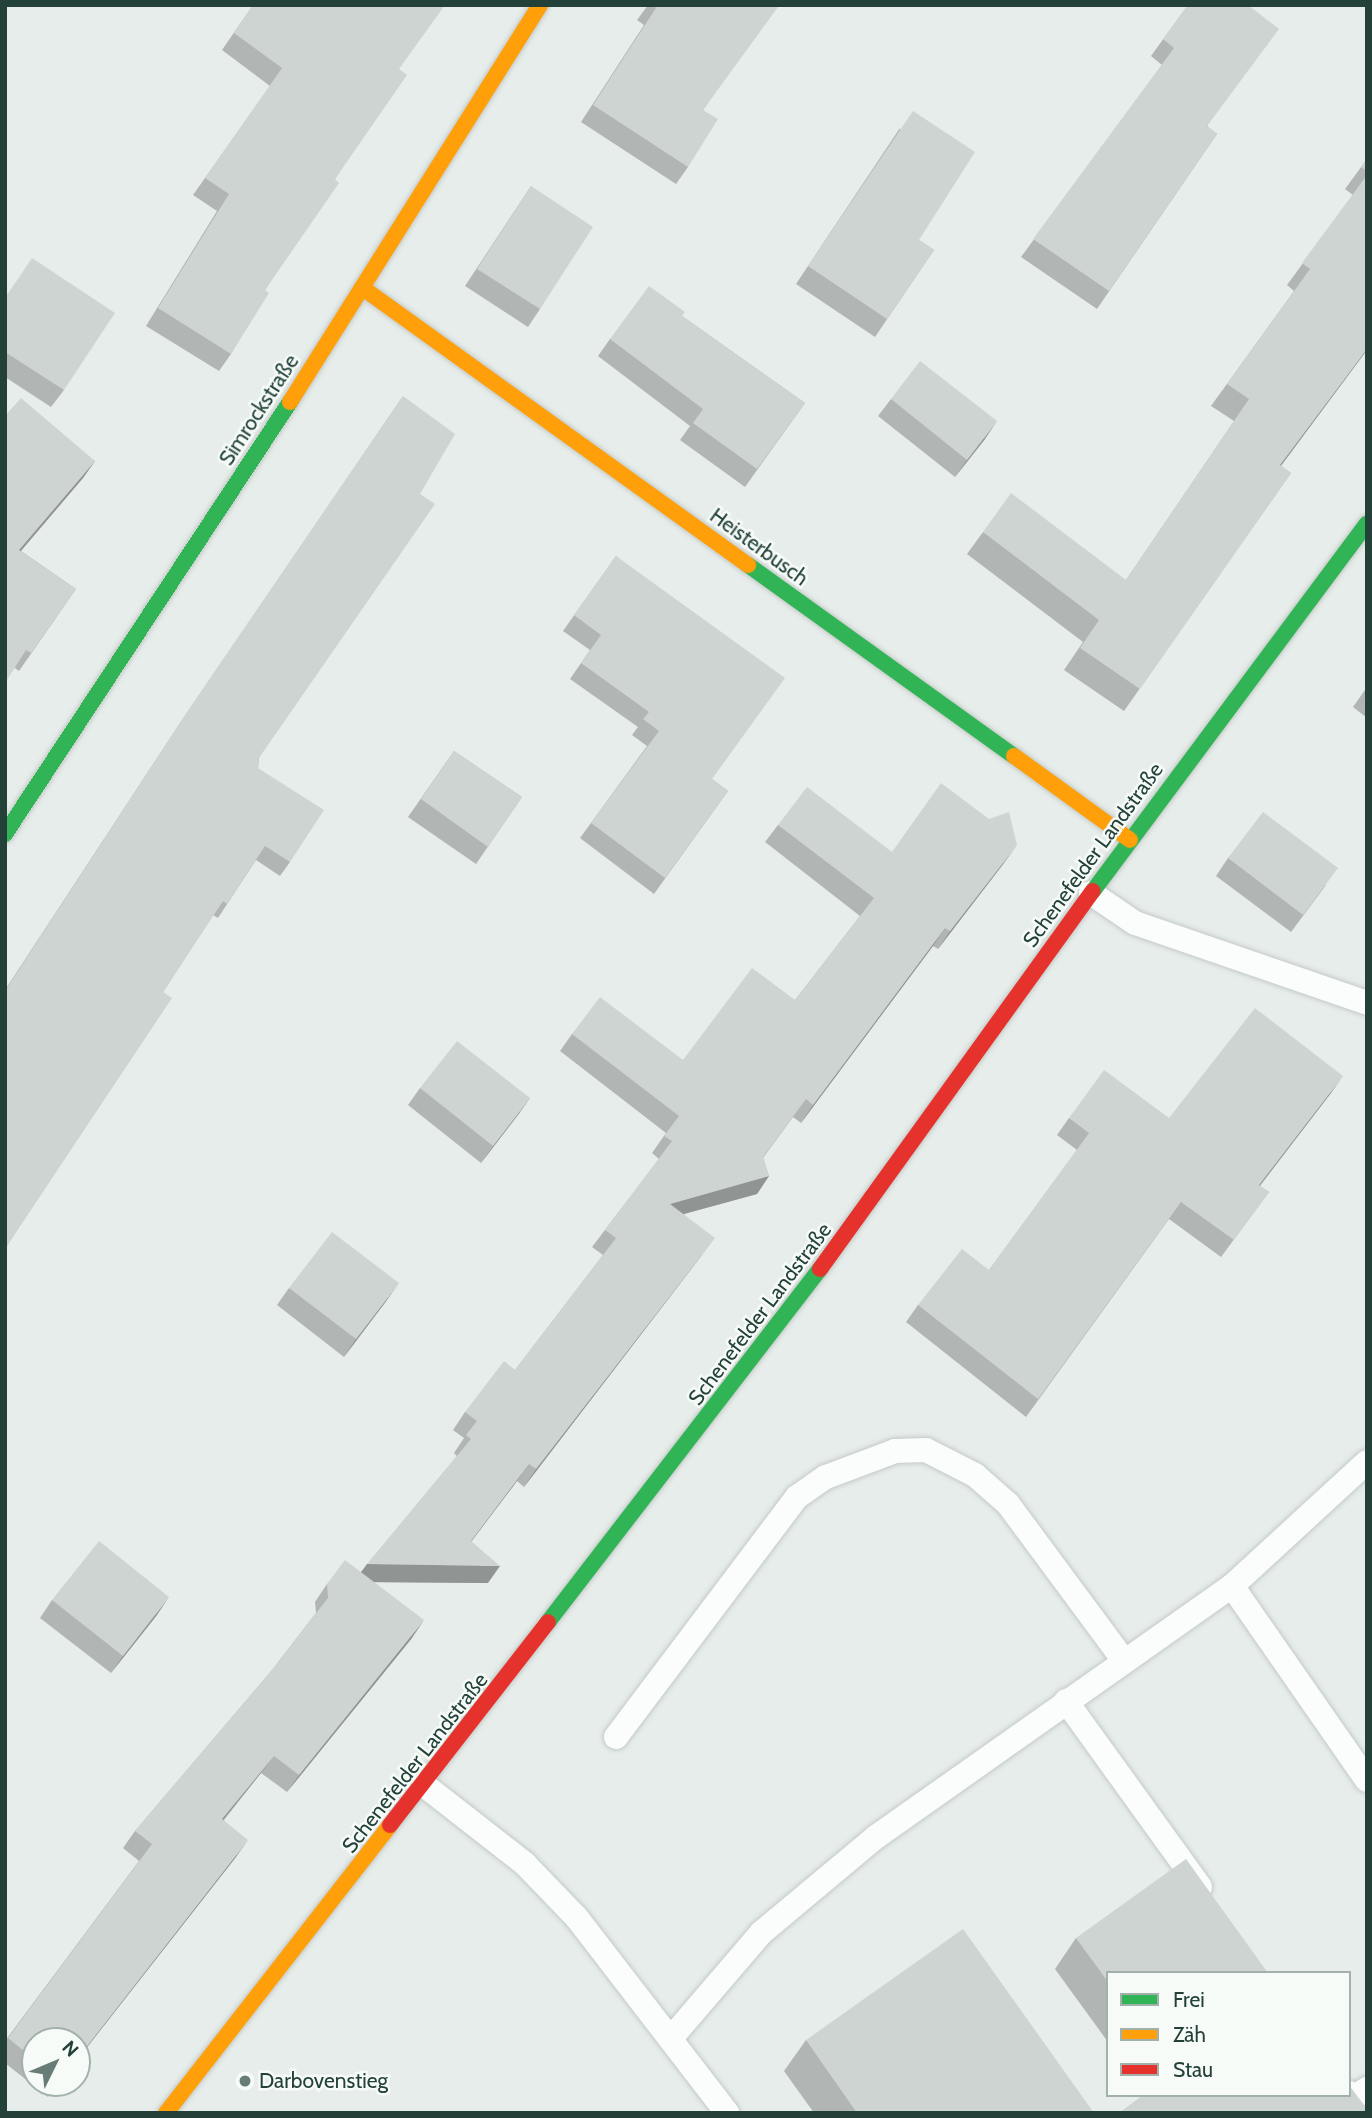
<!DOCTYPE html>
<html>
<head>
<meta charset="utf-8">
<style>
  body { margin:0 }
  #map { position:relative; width:1372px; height:2118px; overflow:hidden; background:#e7edea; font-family:Cabin,sans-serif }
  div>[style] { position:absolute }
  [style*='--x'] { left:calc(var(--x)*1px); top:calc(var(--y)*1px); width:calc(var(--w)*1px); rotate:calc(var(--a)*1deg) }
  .roads { filter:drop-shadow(0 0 2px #c4cac7) drop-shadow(0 0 2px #c4cac7) }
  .lane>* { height:24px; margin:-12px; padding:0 12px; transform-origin:12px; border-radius:12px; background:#fbfcfc }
  .fast>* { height:16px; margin:-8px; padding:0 8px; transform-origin:8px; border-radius:8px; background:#30b455 }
  .slow>* { height:16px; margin:-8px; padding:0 8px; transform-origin:8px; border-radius:8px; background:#ff9f0a }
  .jam>* { height:16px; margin:-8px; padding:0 8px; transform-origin:8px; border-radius:8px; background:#e5322d }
  .wall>* { inset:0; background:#b1b6b4 }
  .shaded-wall>* { inset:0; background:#909492 }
  .building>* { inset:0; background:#ced4d1 }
  .dots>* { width:19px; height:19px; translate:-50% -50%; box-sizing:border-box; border:4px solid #f6fbf8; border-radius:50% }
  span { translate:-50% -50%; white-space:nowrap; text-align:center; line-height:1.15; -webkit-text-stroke:5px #f6fbf8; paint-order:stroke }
  .street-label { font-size:21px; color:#234139 }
  .poi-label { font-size:21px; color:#234139 }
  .left { translate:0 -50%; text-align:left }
  .frame { position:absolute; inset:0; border:7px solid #234139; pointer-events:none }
  .legend { position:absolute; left:1106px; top:1971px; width:245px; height:126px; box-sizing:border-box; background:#f6fbf8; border:2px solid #a2b1ac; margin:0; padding:9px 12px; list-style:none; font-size:21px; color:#234139 }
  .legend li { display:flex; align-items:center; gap:14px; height:35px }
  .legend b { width:35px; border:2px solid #a2b1ac }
  .north { position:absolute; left:21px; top:2027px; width:70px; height:70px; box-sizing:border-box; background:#f6fbf8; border:2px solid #a2b1ac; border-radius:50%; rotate:47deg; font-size:19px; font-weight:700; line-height:28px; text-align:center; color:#234139 }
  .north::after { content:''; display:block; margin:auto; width:24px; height:32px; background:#687d77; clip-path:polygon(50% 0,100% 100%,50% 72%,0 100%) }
</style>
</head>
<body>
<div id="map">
  <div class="roads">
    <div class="lane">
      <div style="--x:1091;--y:893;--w:53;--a:34.3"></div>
      <div style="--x:1135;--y:923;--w:245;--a:19"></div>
      <div style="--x:1232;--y:1586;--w:236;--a:55.2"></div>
      <div style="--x:1066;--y:1701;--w:229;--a:54.2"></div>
      <div style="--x:616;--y:1737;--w:301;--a:-53"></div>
      <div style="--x:797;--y:1497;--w:35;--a:-35"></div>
      <div style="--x:826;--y:1477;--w:74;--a:-20.6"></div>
      <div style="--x:895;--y:1451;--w:31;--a:-2"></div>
      <div style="--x:926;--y:1450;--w:55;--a:27"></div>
      <div style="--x:975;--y:1475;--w:44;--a:41.3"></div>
      <div style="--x:1008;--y:1504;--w:195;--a:53.5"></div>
      <div style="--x:424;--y:1785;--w:128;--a:38"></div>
      <div style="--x:525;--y:1864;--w:75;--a:46.1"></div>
      <div style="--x:577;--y:1918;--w:246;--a:52.4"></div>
      <div style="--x:672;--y:2037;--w:137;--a:-49.4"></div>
      <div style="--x:761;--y:1933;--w:150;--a:-39.9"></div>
      <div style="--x:876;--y:1837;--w:436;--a:-35.2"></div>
      <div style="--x:1232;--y:1586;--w:183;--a:-42.6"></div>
      <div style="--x:1349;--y:2093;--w:6;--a:51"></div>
      <div style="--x:1353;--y:2098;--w:17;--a:-33"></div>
    </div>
    <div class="fast">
      <div style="--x:748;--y:565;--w:327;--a:35.7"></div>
      <div style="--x:5;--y:834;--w:518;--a:-56.59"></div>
      <div style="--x:1093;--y:891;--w:458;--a:-53.3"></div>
      <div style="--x:548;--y:1622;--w:446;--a:-52.4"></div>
    </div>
    <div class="slow">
      <div style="--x:364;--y:289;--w:473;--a:35.7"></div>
      <div style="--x:290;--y:402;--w:469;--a:-57.8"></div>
      <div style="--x:1014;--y:756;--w:143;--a:35.9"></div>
      <div style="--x:166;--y:2113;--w:365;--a:-52.1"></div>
    </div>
    <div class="jam">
      <div style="--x:820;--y:1269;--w:466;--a:-54.2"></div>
      <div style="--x:390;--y:1825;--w:257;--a:-52.1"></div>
    </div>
  </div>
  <div class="wall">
    <div style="clip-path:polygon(253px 5px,399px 70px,335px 179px,265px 290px,231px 354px,219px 371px,146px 326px,217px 211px,193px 195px,270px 86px,222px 50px)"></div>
    <div style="clip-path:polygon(648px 5px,775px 5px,703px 110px,688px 167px,676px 184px,581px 122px,644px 25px,637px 20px)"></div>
    <div style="clip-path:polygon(1188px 5px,1208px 127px,1217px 134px,1097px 309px,1021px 257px,1162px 65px,1151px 56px)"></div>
    <div style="clip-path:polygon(900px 128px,919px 240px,934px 250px,875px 337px,796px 284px)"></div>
    <div style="clip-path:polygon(1367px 159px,1367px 350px,1281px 466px,1291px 473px,1124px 711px,1064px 670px,1083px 642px,967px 554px,983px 532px,1126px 580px,1234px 421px,1211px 406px,1294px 291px,1287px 285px,1353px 195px,1345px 189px)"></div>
    <div style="clip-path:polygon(531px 186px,540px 309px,528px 327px,465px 286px)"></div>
    <div style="clip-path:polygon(5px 297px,64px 390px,51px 407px,5px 377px)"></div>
    <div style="clip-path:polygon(682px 316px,805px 403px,745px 487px,680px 440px,690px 426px,598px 356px,610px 339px)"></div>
    <div style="clip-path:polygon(403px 396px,259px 758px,258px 768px,290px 862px,280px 876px,256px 860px,218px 918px,213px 915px,163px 992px,5px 1249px,5px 990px,178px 726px)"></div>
    <div style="clip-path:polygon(891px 399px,985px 439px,955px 477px,878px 416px)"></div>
    <div style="clip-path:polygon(5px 416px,95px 461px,83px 478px,21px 551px,76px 589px,19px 671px,15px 668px)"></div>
    <div style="clip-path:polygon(616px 556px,712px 779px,728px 791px,654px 894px,580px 838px,647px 746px,632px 735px,638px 727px,570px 679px,590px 650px,563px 631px)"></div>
    <div style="clip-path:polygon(1367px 687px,1367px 718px,1353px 707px)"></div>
    <div style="clip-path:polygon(454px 751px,522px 797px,476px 864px,408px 817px)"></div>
    <div style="clip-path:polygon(778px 825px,892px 852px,1004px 863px,938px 949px,933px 946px,801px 1123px,793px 1117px,763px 1158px,769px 1176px,757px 1194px,684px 1214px,702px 1255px,524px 1487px,517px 1481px,471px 1542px,488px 1583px,374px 1582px,412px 1638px,287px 1792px,261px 1773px,224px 1820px,236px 1857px,77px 2060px,77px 2041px,35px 2041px,35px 2083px,59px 2083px,48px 2097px,5px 2063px,5px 2041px,139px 1861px,123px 1848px,135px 1831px,272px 1670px,316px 1613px,315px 1602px,327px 1584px,361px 1572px,457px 1456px,454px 1453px,464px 1438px,453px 1430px,465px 1412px,515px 1370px,603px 1255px,592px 1247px,659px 1159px,652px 1153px,666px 1133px,560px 1051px,572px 1034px,683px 1060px,795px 1000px,860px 916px,765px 842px)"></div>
    <div style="clip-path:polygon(1228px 858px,1326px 885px,1291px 932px,1216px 876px)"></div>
    <div style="clip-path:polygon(420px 1088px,530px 1098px,481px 1163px,408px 1105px)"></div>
    <div style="clip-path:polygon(1331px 1093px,1260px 1186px,1269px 1192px,1221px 1257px,1169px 1219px,1026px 1417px,906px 1322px,918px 1305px,989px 1270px,1077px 1150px,1057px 1135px,1069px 1118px,1169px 1118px)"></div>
    <div style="clip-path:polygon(289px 1288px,387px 1300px,344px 1357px,277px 1305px)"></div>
    <div style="clip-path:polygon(52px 1600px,157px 1615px,111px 1673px,40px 1618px)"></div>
    <div style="clip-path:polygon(1076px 1938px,1108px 1973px,1108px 2042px,1055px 1969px)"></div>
    <div style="clip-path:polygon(806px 2040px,1094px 2113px,814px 2113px,784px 2071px)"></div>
  </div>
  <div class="shaded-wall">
    <div style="clip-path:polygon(1367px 349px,1367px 350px,1265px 487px,1280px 465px)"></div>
    <div style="clip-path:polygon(997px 421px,985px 439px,955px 477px,967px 460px)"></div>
    <div style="clip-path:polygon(95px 461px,83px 478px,7px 567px,19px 550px)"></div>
    <div style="clip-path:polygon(1017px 845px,1004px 863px,938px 949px,950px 931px)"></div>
    <div style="clip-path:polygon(945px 928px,933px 946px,801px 1123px,813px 1105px)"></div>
    <div style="clip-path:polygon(1343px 1076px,1331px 1093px,1247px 1202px,1259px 1185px)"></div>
    <div style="clip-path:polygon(530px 1098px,518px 1115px,481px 1163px,493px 1146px)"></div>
    <div style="clip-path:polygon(769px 1176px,757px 1194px,658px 1221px,670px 1204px)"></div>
    <div style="clip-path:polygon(715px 1238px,702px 1255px,524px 1487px,536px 1469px)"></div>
    <div style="clip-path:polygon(399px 1283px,387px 1300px,344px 1357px,356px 1339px)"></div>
    <div style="clip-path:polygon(529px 1464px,517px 1481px,458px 1559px,471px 1541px)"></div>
    <div style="clip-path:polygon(367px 1564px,500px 1566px,488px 1583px,354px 1582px)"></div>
    <div style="clip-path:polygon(169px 1597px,157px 1615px,111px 1673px,123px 1656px)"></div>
    <div style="clip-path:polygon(424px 1620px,412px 1638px,287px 1792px,299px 1775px)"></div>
    <div style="clip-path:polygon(274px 1756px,261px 1773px,210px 1836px,222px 1819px)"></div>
    <div style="clip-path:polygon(248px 1840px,236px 1857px,77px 2060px,77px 2059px)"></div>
  </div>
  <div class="building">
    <div style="clip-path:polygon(253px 5px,307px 5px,310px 7px,312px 5px,445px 5px,399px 69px,407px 75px,335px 179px,339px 183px,265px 290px,269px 293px,231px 354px,158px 308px,229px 194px,205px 178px,282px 68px,234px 33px)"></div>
    <div style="clip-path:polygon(653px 5px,775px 5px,778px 7px,703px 110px,718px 119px,688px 167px,593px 105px,656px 8px)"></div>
    <div style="clip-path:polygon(1188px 5px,1248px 5px,1279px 29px,1207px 126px,1217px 134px,1109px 291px,1033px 239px,1174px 48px,1163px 39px)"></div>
    <div style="clip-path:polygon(913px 111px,975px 152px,919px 240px,934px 250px,887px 319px,808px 266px)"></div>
    <div style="clip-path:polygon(1367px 159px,1367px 171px,1361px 167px)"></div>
    <div style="clip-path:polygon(1367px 175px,1367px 349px,1280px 465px,1291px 473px,1140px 689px,1080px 648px,1099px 620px,983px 532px,1011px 493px,1126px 580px,1249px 399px,1227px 384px,1310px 269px,1302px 263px)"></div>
    <div style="clip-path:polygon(531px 186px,593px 227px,540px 309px,477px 269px)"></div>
    <div style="clip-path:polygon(32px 258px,115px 313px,64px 390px,5px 352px,5px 298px)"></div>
    <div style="clip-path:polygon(649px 286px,685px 312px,682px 316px,805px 403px,757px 469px,693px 423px,703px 409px,610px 339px)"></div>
    <div style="clip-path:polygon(920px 361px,997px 421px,967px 460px,891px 399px)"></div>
    <div style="clip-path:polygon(403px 396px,455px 434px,420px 494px,435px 504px,259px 758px,258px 768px,324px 810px,290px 862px,265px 846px,227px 904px,223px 901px,163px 992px,172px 998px,5px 1249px,5px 991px,187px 712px)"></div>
    <div style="clip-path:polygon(21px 398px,95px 461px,19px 550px,76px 589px,31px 653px,26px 650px,5px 683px,5px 416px)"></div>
    <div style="clip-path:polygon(616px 556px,785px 678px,712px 779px,728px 791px,665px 878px,591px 823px,659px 731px,643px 719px,649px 712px,581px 663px,601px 635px,574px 615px)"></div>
    <div style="clip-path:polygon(454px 751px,522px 797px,488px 847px,421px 799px)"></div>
    <div style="clip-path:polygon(941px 783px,989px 819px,1009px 812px,1017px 845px,950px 931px,945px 928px,813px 1105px,806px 1099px,763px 1157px,769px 1176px,670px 1204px,715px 1238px,536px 1469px,529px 1464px,471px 1541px,500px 1566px,367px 1564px,471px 1439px,466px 1435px,477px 1421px,465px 1412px,504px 1361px,515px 1370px,616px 1238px,605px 1230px,672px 1141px,664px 1136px,679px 1116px,572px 1034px,600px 997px,683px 1060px,752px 968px,795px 1000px,874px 898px,778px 825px,807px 787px,892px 852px)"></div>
    <div style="clip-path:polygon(1263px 812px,1338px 868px,1303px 915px,1228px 858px)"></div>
    <div style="clip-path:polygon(1255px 1008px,1343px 1076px,1259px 1185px,1269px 1192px,1234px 1240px,1181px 1202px,1038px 1399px,918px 1305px,962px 1249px,989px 1270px,1089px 1133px,1069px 1118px,1104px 1070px,1169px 1118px)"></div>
    <div style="clip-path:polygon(457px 1041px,530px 1098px,493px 1146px,420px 1088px)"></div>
    <div style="clip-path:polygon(332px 1232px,399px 1283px,356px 1339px,289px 1288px)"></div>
    <div style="clip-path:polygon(99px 1541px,169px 1597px,123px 1656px,52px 1600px)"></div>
    <div style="clip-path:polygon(345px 1560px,424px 1620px,299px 1775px,274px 1756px,222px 1819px,248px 1840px,77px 2059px,77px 2041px,35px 2041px,35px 2060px,8px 2038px,152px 1844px,135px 1831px,272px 1670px,328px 1598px,327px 1584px)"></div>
    <div style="clip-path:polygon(1186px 1859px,1268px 1973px,1108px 1973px,1108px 1982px,1076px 1938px)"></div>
    <div style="clip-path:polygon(963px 1929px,1094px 2113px,857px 2113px,806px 2040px)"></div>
    <div style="clip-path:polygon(1349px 2085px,1367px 2109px,1367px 2113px,1119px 2113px,1143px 2095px,1349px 2095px)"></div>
  </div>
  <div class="dots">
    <div style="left:245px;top:2081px;background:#687d77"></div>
  </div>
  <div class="street-label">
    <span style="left:259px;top:410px;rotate:-57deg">Simrockstraße</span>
    <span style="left:759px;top:547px;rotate:36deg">Heisterbusch</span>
    <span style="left:1093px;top:855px;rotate:-54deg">Schenefelder Landstraße</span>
    <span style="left:760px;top:1314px;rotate:-53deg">Schenefelder Landstraße</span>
    <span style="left:415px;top:1763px;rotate:-52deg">Schenefelder Landstraße</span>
  </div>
  <div class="poi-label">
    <span class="left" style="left:259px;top:2081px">Darbovenstieg</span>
  </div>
  <div class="frame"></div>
  <ul class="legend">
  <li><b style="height:9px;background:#30b455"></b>Frei</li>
  <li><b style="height:9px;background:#ff9f0a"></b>Zäh</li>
  <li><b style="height:9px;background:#e5322d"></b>Stau</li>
  </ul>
  <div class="north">N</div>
</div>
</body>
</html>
